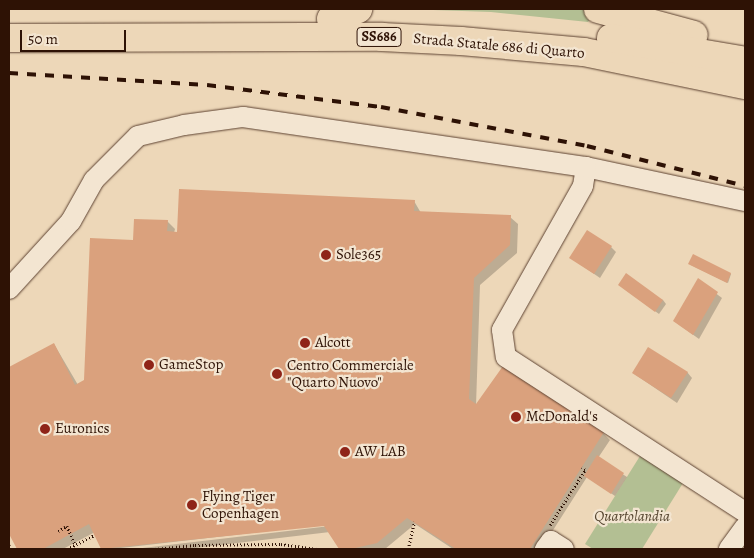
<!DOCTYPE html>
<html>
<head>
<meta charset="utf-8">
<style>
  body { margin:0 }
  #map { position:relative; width:754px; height:558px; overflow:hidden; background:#edd7b8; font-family:Alegreya,serif }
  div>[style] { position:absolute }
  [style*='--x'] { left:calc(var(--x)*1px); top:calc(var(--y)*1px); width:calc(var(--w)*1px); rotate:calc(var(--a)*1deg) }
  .green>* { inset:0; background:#b3bf93 }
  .shadow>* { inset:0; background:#0003 }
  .building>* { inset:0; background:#daa17d }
  .path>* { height:2.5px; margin-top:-1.25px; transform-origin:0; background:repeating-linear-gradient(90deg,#2e1205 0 1px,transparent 0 3.5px) }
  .roads { filter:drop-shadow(0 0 1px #5e4332) drop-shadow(0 0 1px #5e4332) }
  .minor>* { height:20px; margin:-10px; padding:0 10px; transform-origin:10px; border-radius:10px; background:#f3e5d1 }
  .highway>* { height:28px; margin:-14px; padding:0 14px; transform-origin:14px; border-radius:14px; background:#edd7b8 }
  .rail>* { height:4px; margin-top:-2px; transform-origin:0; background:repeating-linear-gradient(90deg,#2e1205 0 9px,transparent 0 18px) }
  .dots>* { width:14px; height:14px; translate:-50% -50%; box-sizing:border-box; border:2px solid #f3e5d1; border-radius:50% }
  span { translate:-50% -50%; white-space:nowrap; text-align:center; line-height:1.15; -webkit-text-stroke:4.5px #f3e5d1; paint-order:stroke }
  .shield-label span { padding:1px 4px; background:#f3e5d1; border:1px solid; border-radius:4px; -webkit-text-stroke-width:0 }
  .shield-label { font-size:14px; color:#2e1205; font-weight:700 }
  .street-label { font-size:15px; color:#2e1205 }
  .poi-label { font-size:15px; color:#2e1205 }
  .left { translate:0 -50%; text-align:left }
  .park-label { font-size:15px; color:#564630; font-style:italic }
  .frame { position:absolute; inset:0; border:10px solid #2e1205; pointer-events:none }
  .scale { position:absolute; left:20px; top:30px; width:106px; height:22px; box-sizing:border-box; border:2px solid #2e1205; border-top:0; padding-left:6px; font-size:15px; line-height:18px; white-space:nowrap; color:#2e1205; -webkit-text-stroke:4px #f3e5d1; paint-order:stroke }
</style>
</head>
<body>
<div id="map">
  <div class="green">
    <div style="clip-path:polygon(404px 9px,581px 9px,592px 13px,592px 17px,588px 22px,491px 12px)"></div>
    <div style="clip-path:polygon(640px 456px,683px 483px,642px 549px,593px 549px,585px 544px)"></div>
  </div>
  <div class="shadow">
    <div style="clip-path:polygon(414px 201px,421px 213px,510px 217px,518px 224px,517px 253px,480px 285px,476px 406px,603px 433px,610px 440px,598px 458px,627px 477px,615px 496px,587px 477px,541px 549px,453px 549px,415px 524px,385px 549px,341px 549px,330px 532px,187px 549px,134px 549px,330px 526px,330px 524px,112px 549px,102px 549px,95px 532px,63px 549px,18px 549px,9px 532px,9px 369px,54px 344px,78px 385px,85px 381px,134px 241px,167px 221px,175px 229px,174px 233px)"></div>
    <div style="clip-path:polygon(611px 247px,616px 252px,600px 278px,571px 258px)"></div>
    <div style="clip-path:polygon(693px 255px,731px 274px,728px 283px,691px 265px)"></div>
    <div style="clip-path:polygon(698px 280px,722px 298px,699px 339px,674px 321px)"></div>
    <div style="clip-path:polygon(623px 288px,663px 300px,666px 304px,659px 314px)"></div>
    <div style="clip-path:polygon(687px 372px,692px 378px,677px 403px,633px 373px)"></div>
  </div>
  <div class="building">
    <div style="clip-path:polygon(179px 189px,415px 200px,414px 211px,511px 215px,510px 245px,474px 278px,469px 399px,476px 404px,503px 366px,604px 432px,530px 549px,456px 549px,407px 518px,377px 543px,351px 549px,339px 549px,324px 526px,101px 549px,89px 524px,43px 549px,17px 549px,9px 534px,9px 367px,54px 343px,75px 385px,84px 380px,90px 238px,133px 240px,134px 219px,168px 220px,167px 231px,177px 232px)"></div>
    <div style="clip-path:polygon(587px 230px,612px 246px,594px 274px,569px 258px)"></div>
    <div style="clip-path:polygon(693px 254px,731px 273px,727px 283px,688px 264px)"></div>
    <div style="clip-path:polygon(626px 273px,663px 300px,655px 312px,618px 285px)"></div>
    <div style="clip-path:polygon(698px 278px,718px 292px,693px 335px,673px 321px)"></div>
    <div style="clip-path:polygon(648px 347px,688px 372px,671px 398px,632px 373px)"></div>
    <div style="clip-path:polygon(597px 455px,624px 473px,611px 494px,584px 476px)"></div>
  </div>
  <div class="path">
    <div style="--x:550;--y:525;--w:65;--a:-57.5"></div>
    <div style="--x:585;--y:470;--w:4;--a:-153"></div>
    <div style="--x:58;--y:531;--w:10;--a:-29"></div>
    <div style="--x:67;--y:526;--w:20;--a:66"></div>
    <div style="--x:9;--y:545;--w:4;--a:63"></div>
    <div style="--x:67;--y:549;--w:30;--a:-27"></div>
    <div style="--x:155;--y:549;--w:40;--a:-5.7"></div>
    <div style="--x:195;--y:545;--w:86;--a:-0.7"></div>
    <div style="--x:281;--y:544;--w:36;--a:8"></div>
    <div style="--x:408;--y:549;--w:28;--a:-77"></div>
  </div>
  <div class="roads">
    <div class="minor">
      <div style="--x:586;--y:167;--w:163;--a:12.1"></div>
      <div style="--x:9;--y:289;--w:92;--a:-47.6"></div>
      <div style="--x:71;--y:221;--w:47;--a:-60.7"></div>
      <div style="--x:94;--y:180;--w:62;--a:-45"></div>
      <div style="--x:138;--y:136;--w:47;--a:-13.4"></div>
      <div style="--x:184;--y:125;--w:60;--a:-7.7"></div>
      <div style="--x:243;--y:117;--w:347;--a:8.3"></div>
      <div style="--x:586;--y:167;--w:19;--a:99"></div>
      <div style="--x:583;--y:186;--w:165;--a:119.4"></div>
      <div style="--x:502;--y:330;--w:27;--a:82"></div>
      <div style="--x:506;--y:357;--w:285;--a:33"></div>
      <div style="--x:545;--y:549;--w:10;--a:-53"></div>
      <div style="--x:551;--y:541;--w:15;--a:32"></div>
      <div style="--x:729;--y:549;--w:27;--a:-54"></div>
    </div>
    <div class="highway">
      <div style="--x:598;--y:9;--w:99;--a:15.2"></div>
      <div style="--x:331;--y:19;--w:29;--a:-20"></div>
      <div style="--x:9;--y:38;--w:373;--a:-0.2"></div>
      <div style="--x:382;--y:37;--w:79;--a:2.9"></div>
      <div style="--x:461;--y:41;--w:123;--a:5.1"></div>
      <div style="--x:584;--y:52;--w:164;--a:11.6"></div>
      <div style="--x:611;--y:38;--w:136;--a:9.7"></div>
    </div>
  </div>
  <div class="rail">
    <div style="--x:9;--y:73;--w:198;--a:3.5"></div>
    <div style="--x:207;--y:85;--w:175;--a:7.2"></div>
    <div style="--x:381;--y:107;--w:210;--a:10.7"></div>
    <div style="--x:587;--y:146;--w:163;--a:14.2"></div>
  </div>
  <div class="dots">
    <div style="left:326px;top:255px;background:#8f2418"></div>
    <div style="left:305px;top:343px;background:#8f2418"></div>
    <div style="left:149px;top:365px;background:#8f2418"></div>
    <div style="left:277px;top:374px;background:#8f2418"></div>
    <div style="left:516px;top:417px;background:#8f2418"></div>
    <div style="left:45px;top:429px;background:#8f2418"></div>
    <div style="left:345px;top:452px;background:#8f2418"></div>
    <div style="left:192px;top:505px;background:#8f2418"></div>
  </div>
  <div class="shield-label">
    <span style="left:379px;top:37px">SS686</span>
  </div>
  <div class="street-label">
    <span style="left:499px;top:46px;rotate:5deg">Strada Statale 686 di Quarto</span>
  </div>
  <div class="poi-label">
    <span class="left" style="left:336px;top:255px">Sole365</span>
    <span class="left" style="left:315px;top:343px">Alcott</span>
    <span class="left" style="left:159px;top:365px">GameStop</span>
    <span class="left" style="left:287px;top:374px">Centro Commerciale<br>"Quarto Nuovo"</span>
    <span class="left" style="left:526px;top:417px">McDonald's</span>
    <span class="left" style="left:55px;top:429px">Euronics</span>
    <span class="left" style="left:355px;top:452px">AW LAB</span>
    <span class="left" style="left:202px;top:505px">Flying Tiger<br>Copenhagen</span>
  </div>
  <div class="park-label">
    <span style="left:632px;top:517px">Quartolandia</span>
  </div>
  <div class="frame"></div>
  <div class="scale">50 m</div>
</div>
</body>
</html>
